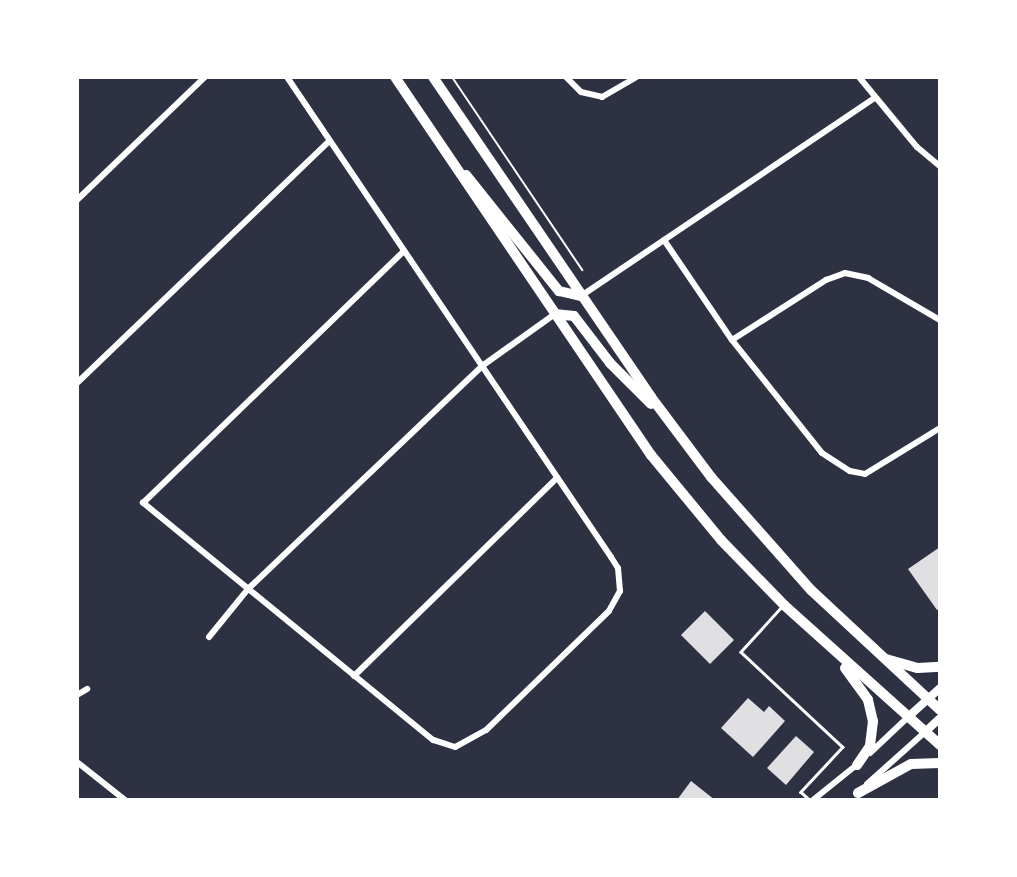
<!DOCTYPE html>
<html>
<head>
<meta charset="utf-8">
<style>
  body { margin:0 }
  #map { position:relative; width:1017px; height:877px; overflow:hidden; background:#2d3142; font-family:Arial,sans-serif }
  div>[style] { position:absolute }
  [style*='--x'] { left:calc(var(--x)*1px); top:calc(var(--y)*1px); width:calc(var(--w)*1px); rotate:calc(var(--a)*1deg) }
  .building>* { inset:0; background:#e0e0e3 }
  .path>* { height:2px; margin:-1px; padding:0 1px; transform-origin:1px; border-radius:1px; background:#fff }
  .service>* { height:2.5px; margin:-1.25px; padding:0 1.25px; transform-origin:1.25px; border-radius:1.25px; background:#fff }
  .minor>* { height:6px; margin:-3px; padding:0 3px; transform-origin:3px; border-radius:3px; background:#fff }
  .tertiary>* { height:8px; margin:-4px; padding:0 4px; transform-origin:4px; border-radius:4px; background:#fff }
  .primary>* { height:10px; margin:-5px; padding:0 5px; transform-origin:5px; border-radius:5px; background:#fff }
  span { translate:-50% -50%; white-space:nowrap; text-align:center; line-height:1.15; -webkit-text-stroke:6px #fff; paint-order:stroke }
  .frame { position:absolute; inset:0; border:79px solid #fff; pointer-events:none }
</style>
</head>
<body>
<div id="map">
  <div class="building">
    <div style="clip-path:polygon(940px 547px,940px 608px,937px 610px,908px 569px)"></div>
    <div style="clip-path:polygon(705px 611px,734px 640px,710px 664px,681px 635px)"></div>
    <div style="clip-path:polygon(748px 698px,764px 712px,769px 706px,785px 721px,753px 757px,721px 728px)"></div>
    <div style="clip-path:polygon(796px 736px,814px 752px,786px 785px,767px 768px)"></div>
    <div style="clip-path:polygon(691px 781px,715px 800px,677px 800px)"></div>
  </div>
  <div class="path">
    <div style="--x:452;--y:77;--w:233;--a:56"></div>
  </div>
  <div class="service">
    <div style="--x:782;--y:607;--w:61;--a:132.3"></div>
    <div style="--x:741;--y:652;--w:139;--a:43"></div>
    <div style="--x:843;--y:747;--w:62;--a:133"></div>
    <div style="--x:801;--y:792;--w:12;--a:42"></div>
  </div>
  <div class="minor">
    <div style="--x:287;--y:77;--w:579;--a:55.98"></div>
    <div style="--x:611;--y:557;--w:13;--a:58"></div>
    <div style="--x:618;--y:568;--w:23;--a:85"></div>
    <div style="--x:620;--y:591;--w:23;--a:119"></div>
    <div style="--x:609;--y:611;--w:171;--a:135.9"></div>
    <div style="--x:486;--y:730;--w:35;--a:151"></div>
    <div style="--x:455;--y:747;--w:23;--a:-162"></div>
    <div style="--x:433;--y:740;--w:375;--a:-140.7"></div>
    <div style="--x:143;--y:503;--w:363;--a:-44"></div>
    <div style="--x:566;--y:77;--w:21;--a:45"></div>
    <div style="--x:581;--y:92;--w:22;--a:13"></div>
    <div style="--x:602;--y:97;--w:39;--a:-30"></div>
    <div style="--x:859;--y:77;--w:91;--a:50.4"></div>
    <div style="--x:917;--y:147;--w:30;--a:40"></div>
    <div style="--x:77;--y:200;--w:178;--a:-43.9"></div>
    <div style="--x:664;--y:240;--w:121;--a:55.8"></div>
    <div style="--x:732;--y:340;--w:144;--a:51.5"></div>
    <div style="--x:822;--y:453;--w:33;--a:33"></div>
    <div style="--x:850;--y:471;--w:15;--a:11"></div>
    <div style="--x:865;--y:474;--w:88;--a:-31.5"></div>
    <div style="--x:581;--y:296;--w:354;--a:-34"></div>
    <div style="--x:732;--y:340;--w:112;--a:-32.6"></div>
    <div style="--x:826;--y:280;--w:20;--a:-20"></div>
    <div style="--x:845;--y:273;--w:24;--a:12"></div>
    <div style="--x:868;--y:278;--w:83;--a:30.3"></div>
    <div style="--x:77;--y:383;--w:349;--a:-43.8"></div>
    <div style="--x:209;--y:637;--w:62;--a:-50.9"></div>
    <div style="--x:248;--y:589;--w:323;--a:-43.6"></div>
    <div style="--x:482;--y:366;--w:90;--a:-35.5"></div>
    <div style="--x:354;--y:676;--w:284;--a:-44.3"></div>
    <div style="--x:77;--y:695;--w:12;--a:-31"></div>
    <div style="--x:870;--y:753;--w:51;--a:-43.4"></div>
    <div style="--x:77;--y:762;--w:61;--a:38.4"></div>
    <div style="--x:867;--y:784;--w:76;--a:-41.8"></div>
    <div style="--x:813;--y:800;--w:59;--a:-38.8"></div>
  </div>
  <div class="tertiary">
    <div style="--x:907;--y:718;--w:45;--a:-42.3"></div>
    <div style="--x:924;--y:733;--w:22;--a:-43"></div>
  </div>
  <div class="primary">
    <div style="--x:395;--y:77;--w:457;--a:55.9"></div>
    <div style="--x:651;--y:455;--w:110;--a:50.5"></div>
    <div style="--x:721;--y:540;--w:91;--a:45.9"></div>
    <div style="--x:784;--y:605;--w:210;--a:41.9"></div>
    <div style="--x:433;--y:77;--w:387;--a:55.7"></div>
    <div style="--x:651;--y:397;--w:100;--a:53.1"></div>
    <div style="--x:711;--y:477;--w:151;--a:48.5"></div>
    <div style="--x:811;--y:590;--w:176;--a:42.9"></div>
    <div style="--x:466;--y:175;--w:149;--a:51.3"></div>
    <div style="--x:559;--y:291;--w:23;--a:13"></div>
    <div style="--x:555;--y:314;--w:19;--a:6"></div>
    <div style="--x:574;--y:316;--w:59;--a:52.5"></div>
    <div style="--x:610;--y:363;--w:58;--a:45"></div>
    <div style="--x:886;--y:659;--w:33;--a:16"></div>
    <div style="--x:918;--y:668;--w:22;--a:-3"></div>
    <div style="--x:845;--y:668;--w:39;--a:54"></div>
    <div style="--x:868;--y:700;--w:22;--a:77"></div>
    <div style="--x:873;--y:721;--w:25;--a:97"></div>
    <div style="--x:870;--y:746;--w:23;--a:124"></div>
    <div style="--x:858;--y:793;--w:60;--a:-28.7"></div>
    <div style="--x:911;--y:764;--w:29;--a:-2"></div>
  </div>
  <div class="frame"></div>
</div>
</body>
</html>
